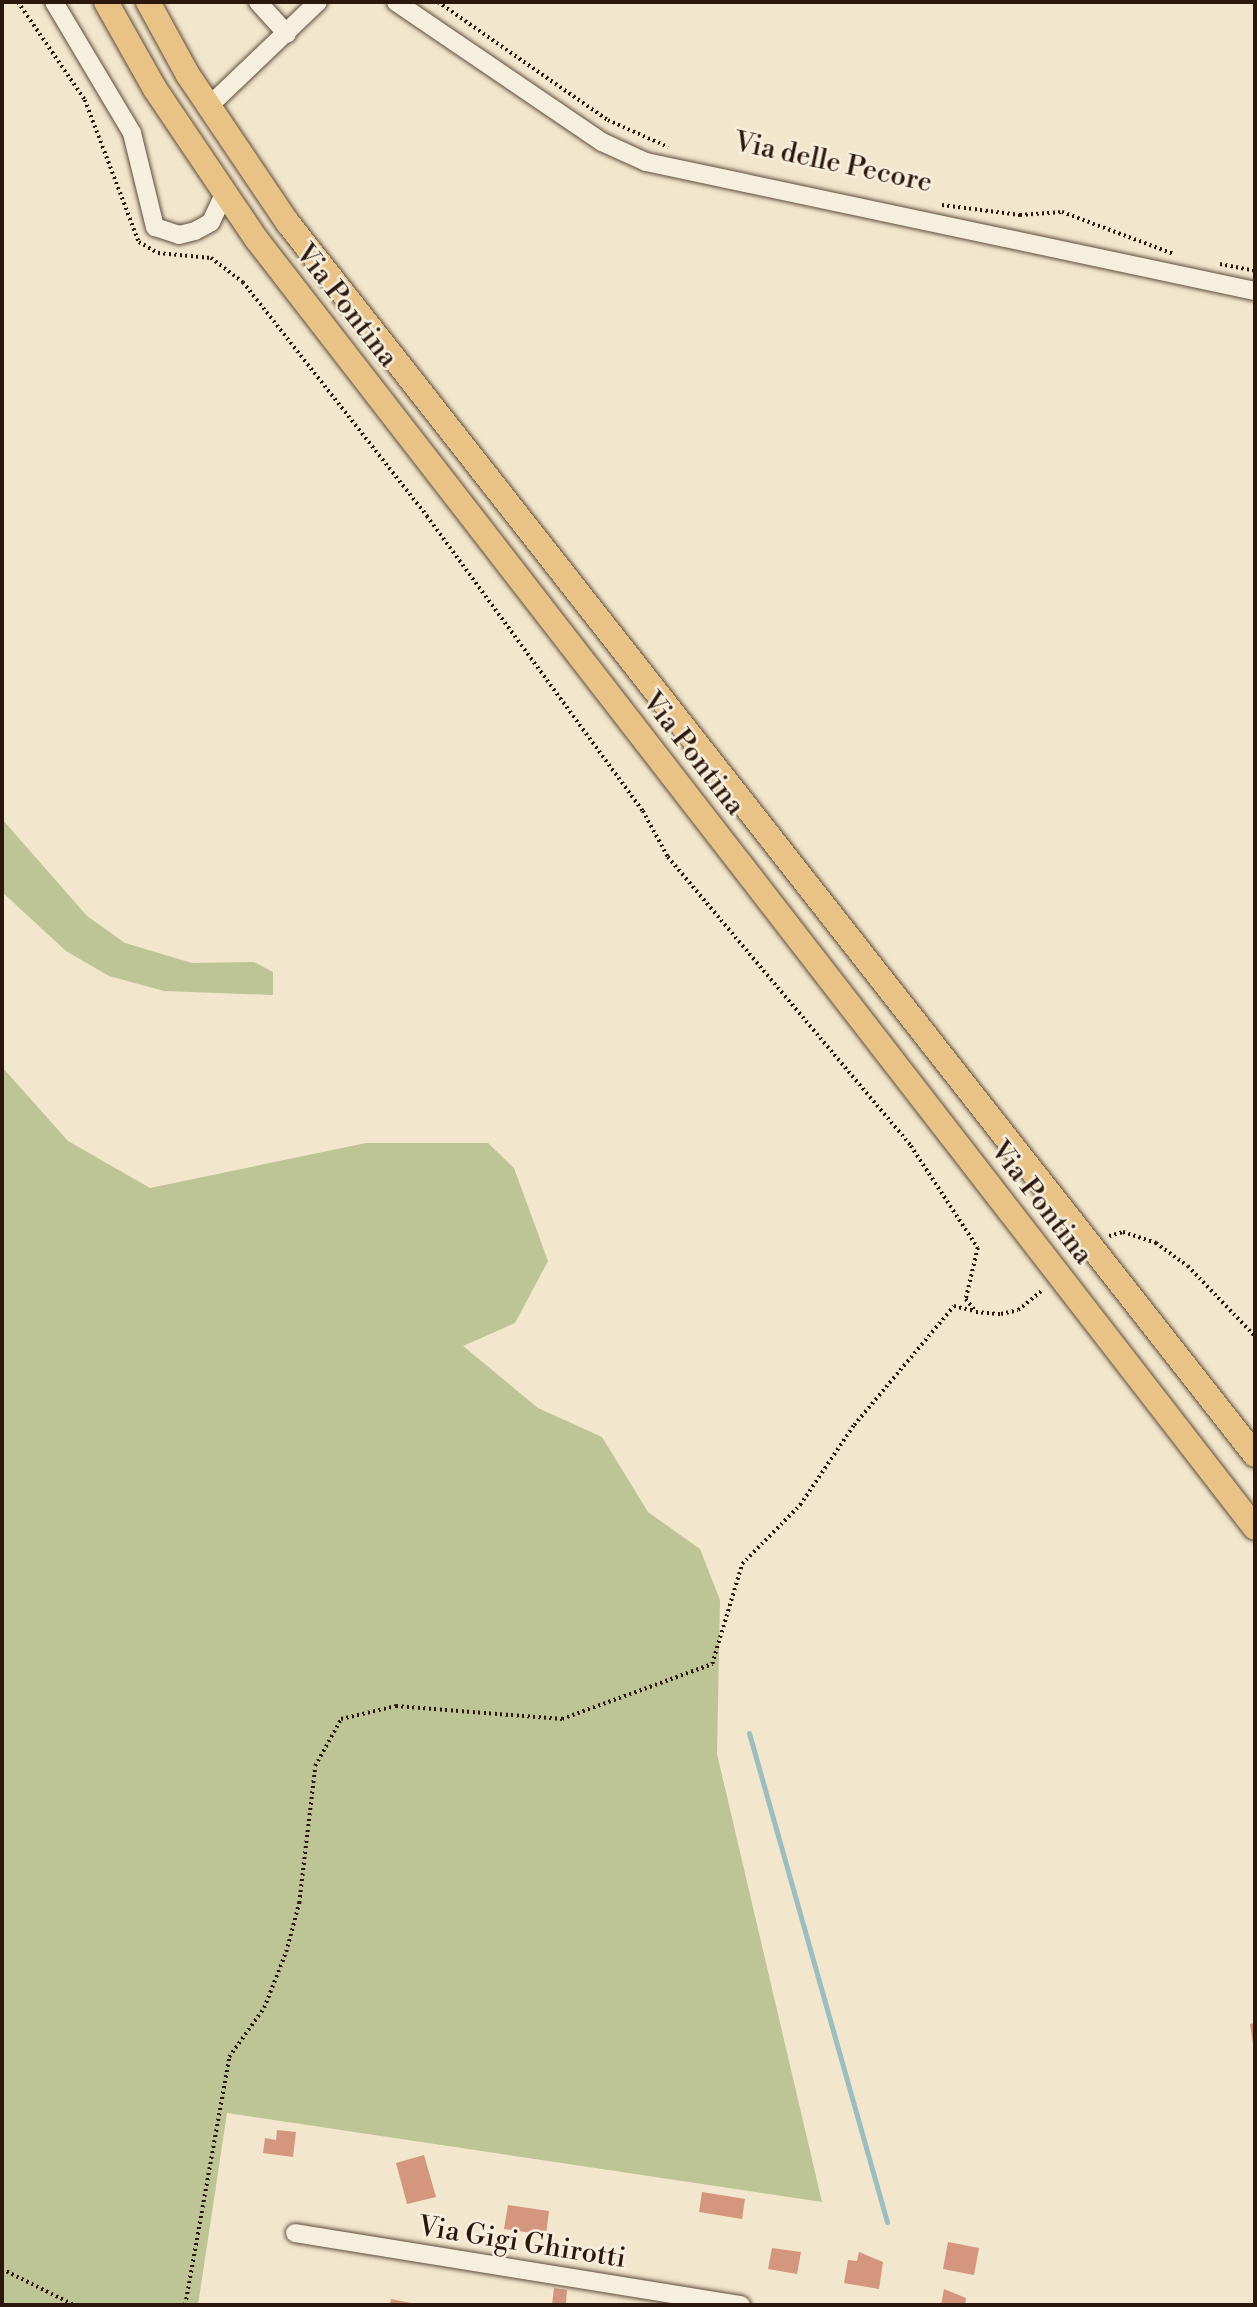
<!DOCTYPE html>
<html>
<head>
<meta charset="utf-8">
<style>
  body { margin:0 }
  #map { position:relative; width:1257px; height:2307px; overflow:hidden; background:#f2e6cc; font-family:"Libre Bodoni",serif }
  div>[style] { position:absolute }
  [style*='--x'] { left:calc(var(--x)*1px); top:calc(var(--y)*1px); width:calc(var(--w)*1px); rotate:calc(var(--a)*1deg) }
  .green>* { inset:0; background:#bdc496 }
  .stream>* { height:5px; margin:-2.5px; padding:0 2.5px; transform-origin:2.5px; border-radius:2.5px; background:#9cbebe }
  .building>* { inset:0; background:#d4967f }
  .path>* { height:3.5px; margin-top:-1.75px; transform-origin:0; background:repeating-linear-gradient(90deg,#2c170c 0 2px,transparent 0 5.5px) }
  .roads { filter:drop-shadow(0 0 2px #5e4b3c) drop-shadow(0 0 2px #5e4b3c) }
  .minor>* { height:18px; margin:-9px; padding:0 9px; transform-origin:9px; border-radius:9px; background:#f7efde }
  .highway>* { height:24px; margin:-12px; padding:0 12px; transform-origin:12px; border-radius:12px; background:#e9c386 }
  span { translate:-50% -50%; white-space:nowrap; text-align:center; line-height:1.15; -webkit-text-stroke:5px #f7efde; paint-order:stroke }
  .street-label { font-size:28px; color:#2c170c }
  .frame { position:absolute; inset:0; border:4px solid #2c170c; pointer-events:none }
</style>
</head>
<body>
<div id="map">
  <div class="green">
    <div style="clip-path:polygon(2px 819px,87px 916px,125px 943px,192px 963px,254px 962px,273px 972px,273px 995px,164px 991px,109px 976px,66px 951px,2px 892px)"></div>
    <div style="clip-path:polygon(2px 1067px,68px 1141px,150px 1188px,366px 1143px,488px 1143px,514px 1168px,548px 1261px,515px 1323px,463px 1346px,538px 1408px,602px 1437px,648px 1512px,700px 1549px,720px 1600px,717px 1754px,822px 2202px,227px 2113px,198px 2305px,2px 2305px)"></div>
  </div>
  <div class="stream">
    <div style="--x:749;--y:1733;--w:508;--a:74.24"></div>
  </div>
  <div class="building">
    <div style="clip-path:polygon(1255px 2023px,1255px 2050px,1254px 2050px,1250px 2024px)"></div>
    <div style="clip-path:polygon(277px 2130px,296px 2132px,293px 2157px,263px 2153px,265px 2138px,276px 2140px)"></div>
    <div style="clip-path:polygon(424px 2155px,436px 2197px,407px 2204px,396px 2163px)"></div>
    <div style="clip-path:polygon(702px 2192px,745px 2199px,742px 2219px,699px 2212px)"></div>
    <div style="clip-path:polygon(508px 2205px,549px 2211px,546px 2235px,504px 2229px)"></div>
    <div style="clip-path:polygon(948px 2242px,979px 2248px,974px 2275px,943px 2269px)"></div>
    <div style="clip-path:polygon(772px 2248px,801px 2252px,797px 2274px,768px 2269px)"></div>
    <div style="clip-path:polygon(859px 2252px,883px 2262px,879px 2289px,844px 2283px,848px 2260px,857px 2261px)"></div>
    <div style="clip-path:polygon(554px 2288px,567px 2290px,566px 2303px,572px 2305px,552px 2305px)"></div>
    <div style="clip-path:polygon(944px 2289px,966px 2298px,965px 2305px,941px 2305px)"></div>
    <div style="clip-path:polygon(391px 2299px,411px 2303px,410px 2305px,390px 2305px)"></div>
  </div>
  <div class="path">
    <div style="--x:18;--y:2;--w:119;--a:55.6"></div>
    <div style="--x:85;--y:100;--w:152;--a:69.2"></div>
    <div style="--x:139;--y:242;--w:22;--a:30"></div>
    <div style="--x:158;--y:253;--w:53;--a:5.4"></div>
    <div style="--x:211;--y:258;--w:40;--a:37"></div>
    <div style="--x:243;--y:282;--w:298;--a:51.8"></div>
    <div style="--x:427;--y:516;--w:366;--a:53.8"></div>
    <div style="--x:643;--y:811;--w:52;--a:61.5"></div>
    <div style="--x:668;--y:857;--w:378;--a:49.9"></div>
    <div style="--x:911;--y:1146;--w:122;--a:56.7"></div>
    <div style="--x:978;--y:1248;--w:52;--a:103.2"></div>
    <div style="--x:966;--y:1299;--w:16;--a:52"></div>
    <div style="--x:976;--y:1312;--w:25;--a:5"></div>
    <div style="--x:1001;--y:1314;--w:17;--a:-13"></div>
    <div style="--x:1018;--y:1310;--w:32;--a:-39"></div>
    <div style="--x:438;--y:2;--w:207;--a:34.8"></div>
    <div style="--x:608;--y:120;--w:66;--a:24.2"></div>
    <div style="--x:942;--y:205;--w:79;--a:7.3"></div>
    <div style="--x:1020;--y:215;--w:42;--a:-4.1"></div>
    <div style="--x:1062;--y:212;--w:120;--a:20.6"></div>
    <div style="--x:1220;--y:264;--w:36;--a:11"></div>
    <div style="--x:1109;--y:1236;--w:15;--a:-16"></div>
    <div style="--x:1123;--y:1232;--w:35;--a:18"></div>
    <div style="--x:1156;--y:1243;--w:39;--a:36"></div>
    <div style="--x:1188;--y:1266;--w:97;--a:46.3"></div>
    <div style="--x:2;--y:2269;--w:80;--a:26.6"></div>
    <div style="--x:185;--y:2305;--w:252;--a:-79.9"></div>
    <div style="--x:229;--y:2057;--w:60;--a:-54.5"></div>
    <div style="--x:264;--y:2008;--w:60;--a:-68.6"></div>
    <div style="--x:286;--y:1952;--w:51;--a:-75.1"></div>
    <div style="--x:299;--y:1903;--w:138;--a:-83.3"></div>
    <div style="--x:315;--y:1766;--w:54;--a:-61"></div>
    <div style="--x:341;--y:1719;--w:57;--a:-13.3"></div>
    <div style="--x:396;--y:1706;--w:167;--a:4.5"></div>
    <div style="--x:562;--y:1719;--w:160;--a:-20.1"></div>
    <div style="--x:712;--y:1664;--w:104;--a:-73.3"></div>
    <div style="--x:742;--y:1564;--w:83;--a:-45.5"></div>
    <div style="--x:800;--y:1505;--w:97;--a:-56"></div>
    <div style="--x:854;--y:1425;--w:155;--a:-50"></div>
    <div style="--x:954;--y:1306;--w:21;--a:14"></div>
  </div>
  <div class="roads">
    <div class="minor">
      <div style="--x:54;--y:2;--w:152;--a:59.2"></div>
      <div style="--x:132;--y:133;--w:97;--a:76.3"></div>
      <div style="--x:155;--y:227;--w:25;--a:18"></div>
      <div style="--x:179;--y:235;--w:16;--a:-14"></div>
      <div style="--x:195;--y:231;--w:18;--a:-29"></div>
      <div style="--x:211;--y:222;--w:31;--a:-65"></div>
      <div style="--x:258;--y:2;--w:43;--a:47.8"></div>
      <div style="--x:396;--y:2;--w:249;--a:34.2"></div>
      <div style="--x:602;--y:142;--w:48;--a:24.4"></div>
      <div style="--x:646;--y:162;--w:623;--a:11.96"></div>
      <div style="--x:208;--y:107;--w:152;--a:-43.7"></div>
      <div style="--x:295;--y:2233;--w:452;--a:9.2"></div>
    </div>
    <div class="highway">
      <div style="--x:106;--y:2;--w:100;--a:60.6"></div>
      <div style="--x:155;--y:89;--w:182;--a:56"></div>
      <div style="--x:257;--y:240;--w:1629;--a:52.23"></div>
      <div style="--x:148;--y:2;--w:83;--a:61.3"></div>
      <div style="--x:188;--y:75;--w:179;--a:56"></div>
      <div style="--x:288;--y:223;--w:1566;--a:51.87"></div>
    </div>
  </div>
  <div class="street-label">
    <span style="left:833px;top:163px;rotate:12deg">Via delle Pecore</span>
    <span style="left:346px;top:306px;rotate:52deg">Via Pontina</span>
    <span style="left:693px;top:754px;rotate:52deg">Via Pontina</span>
    <span style="left:1041px;top:1203px;rotate:52deg">Via Pontina</span>
    <span style="left:522px;top:2243px;rotate:9deg">Via Gigi Ghirotti</span>
  </div>
  <div class="frame"></div>
</div>
</body>
</html>
